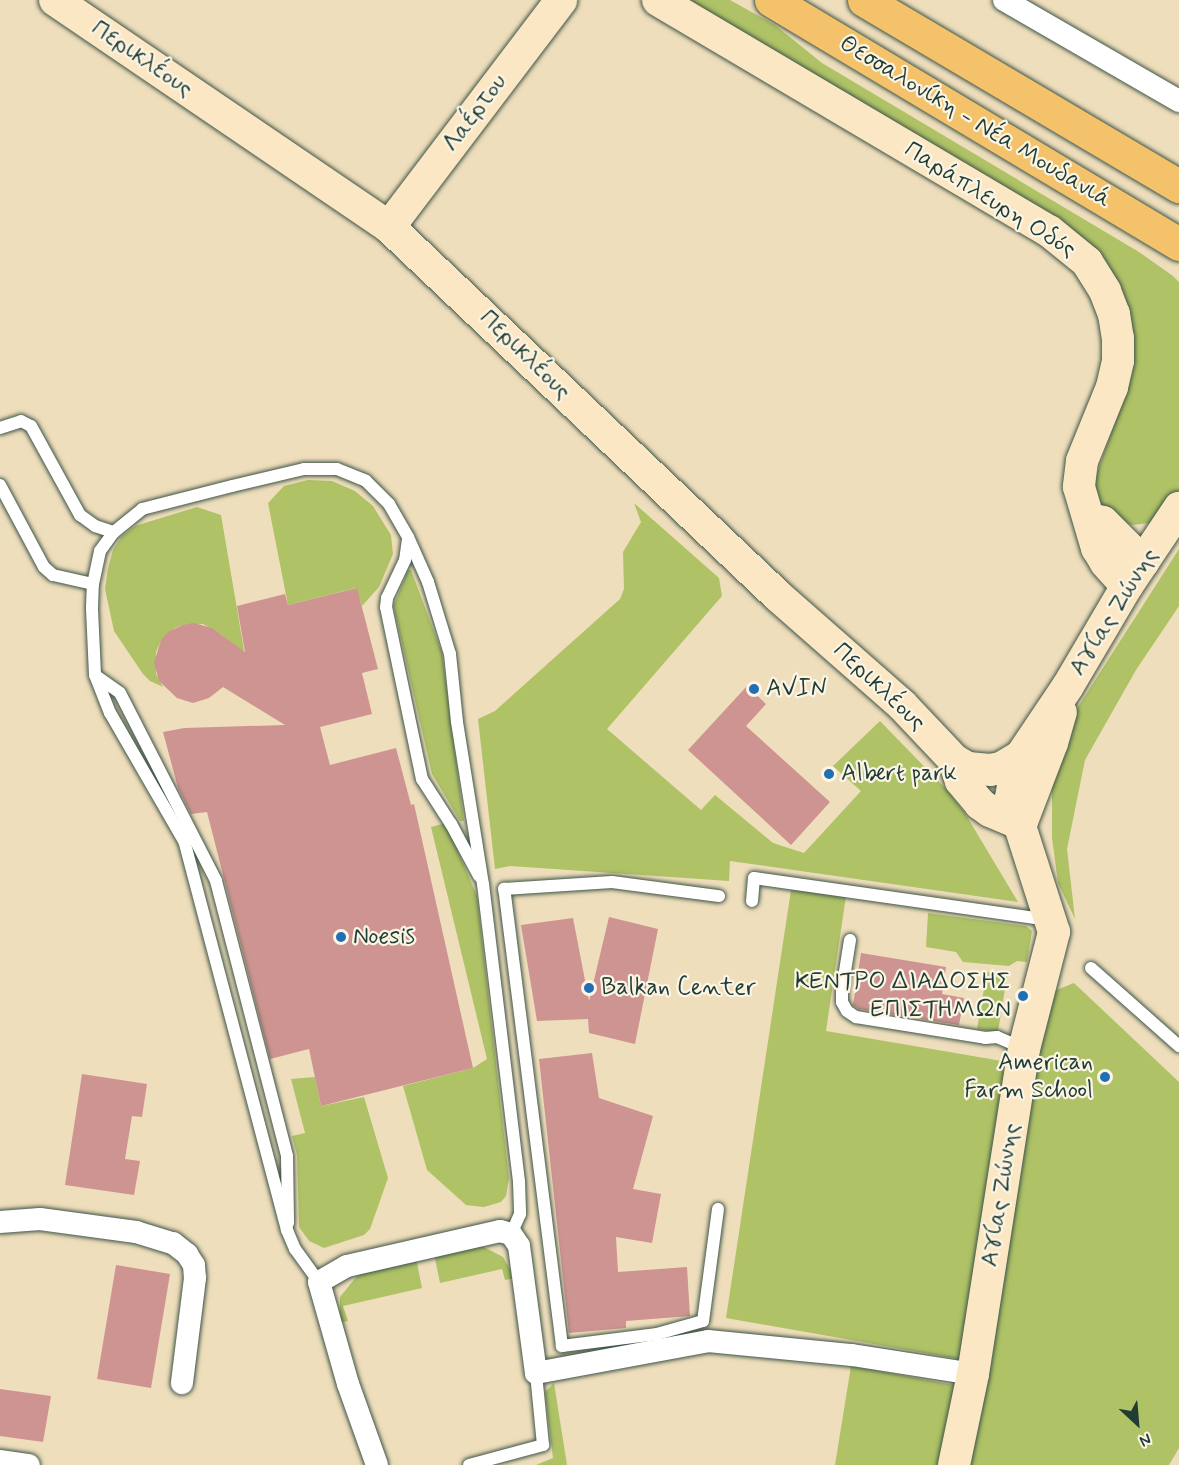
<!DOCTYPE html>
<html>
<head>
<meta charset="utf-8">
<style>
  body { margin:0 }
  #map { position:relative; width:1179px; height:1465px; overflow:hidden; background:#efdebc; font-family:Mynerve,sans-serif }
  div>[style] { position:absolute }
  [style*='--x'] { left:calc(var(--x)*1px); top:calc(var(--y)*1px); width:calc(var(--w)*1px); rotate:calc(var(--a)*1deg) }
  .green>* { inset:0; background:#afc266 }
  .building>* { inset:0; background:#ce9491 }
  .roads { filter:drop-shadow(0 0 2px #3e5548) drop-shadow(0 0 2px #3e5548) }
  .lane>* { height:12px; margin:-6px; padding:0 6px; transform-origin:6px; border-radius:6px; background:#fff }
  .street>* { height:22px; margin:-11px; padding:0 11px; transform-origin:11px; border-radius:11px; background:#fff }
  .secondary>* { height:32px; margin:-16px; padding:0 16px; transform-origin:16px; border-radius:16px; background:#fbe7c3 }
  .highway>* { height:33px; margin:-16.5px; padding:0 16.5px; transform-origin:16.5px; border-radius:16.5px; background:#f4c26a }
  .dots>* { width:16px; height:16px; translate:-50% -50%; box-sizing:border-box; border:3px solid #fcf5e5; border-radius:50% }
  span { translate:-50% -50%; white-space:nowrap; text-align:center; line-height:1.15; -webkit-text-stroke:4.5px #fcf5e5; paint-order:stroke }
  .street-label { font-size:24px; color:#1f3d34 }
  .poi-label { font-size:24px; color:#1f3d34 }
  .left { translate:0 -50%; text-align:left }
  .right { translate:-100% -50%; text-align:right }
  .north { position:absolute; left:1107px; top:1393px; width:60px; height:60px; -webkit-text-stroke:4px #fcf5e5; paint-order:stroke; rotate:154deg; font-size:16px; font-weight:700; line-height:24px; text-align:center; color:#1f3d34 }
  .north::after { content:''; display:block; margin:auto; width:21px; height:27px; background:#1f3d34; clip-path:polygon(50% 0,100% 100%,50% 72%,0 100%) }
</style>
</head>
<body>
<div id="map">
  <div class="green">
    <div style="clip-path:polygon(677px 0,730px 0,775px 25px,822px 63px,1139px 252px,1173px 276px,1179px 282px,1179px 495px,1163px 516px,1150px 523px,1132px 525px,1115px 518px,1103px 508px,1096px 492px,1096px 476px,1132px 374px,1131px 321px,1115px 283px)"></div>
    <div style="clip-path:polygon(308px 480px,332px 481px,355px 491px,373px 506px,391px 535px,393px 554px,379px 587px,362px 606px,356px 588px,288px 605px,268px 503px,284px 486px)"></div>
    <div style="clip-path:polygon(634px 503px,719px 578px,722px 596px,607px 729px,701px 810px,715px 795px,773px 843px,804px 853px,861px 791px,833px 766px,880px 721px,948px 791px,966px 815px,1018px 902px,730px 861px,729px 881px,510px 866px,495px 869px,478px 719px,495px 711px,620px 599px,624px 589px,623px 552px,641px 522px)"></div>
    <div style="clip-path:polygon(197px 507px,221px 515px,244px 650px,241px 655px,222px 635px,203px 624px,182px 625px,175px 628px,161px 641px,156px 652px,156px 674px,163px 687px,150px 681px,143px 674px,114px 631px,105px 589px,108px 568px,113px 550px,122px 536px,135px 526px)"></div>
    <div style="clip-path:polygon(1179px 549px,1179px 606px,1136px 670px,1085px 760px,1067px 849px,1075px 919px,1058px 883px,1052px 838px,1052px 776px,1078px 707px)"></div>
    <div style="clip-path:polygon(408px 570px,411px 570px,442px 653px,464px 821px,460px 821px,432px 774px,395px 613px,394px 605px)"></div>
    <div style="clip-path:polygon(446px 823px,477px 896px,509px 1178px,506px 1196px,501px 1202px,484px 1207px,466px 1205px,427px 1170px,403px 1086px,473px 1068px,487px 1059px,431px 827px)"></div>
    <div style="clip-path:polygon(791px 890px,846px 896px,826px 1031px,1008px 1062px,959px 1359px,726px 1318px)"></div>
    <div style="clip-path:polygon(928px 913px,1026px 926px,1032px 931px,1027px 962px,1017px 961px,1009px 966px,963px 962px,956px 952px,926px 947px)"></div>
    <div style="clip-path:polygon(987px 972px,1007px 976px,998px 1032px,977px 1029px)"></div>
    <div style="clip-path:polygon(1074px 983px,1179px 1082px,1179px 1448px,1169px 1465px,966px 1465px,1049px 993px)"></div>
    <div style="clip-path:polygon(315px 1077px,321px 1106px,364px 1097px,388px 1178px,370px 1229px,364px 1235px,324px 1248px,309px 1241px,299px 1227px,297px 1155px,292px 1136px,305px 1133px,291px 1079px)"></div>
    <div style="clip-path:polygon(482px 1246px,503px 1257px,515px 1278px,505px 1280px,502px 1269px,440px 1283px,434px 1254px)"></div>
    <div style="clip-path:polygon(416px 1258px,422px 1288px,343px 1306px,348px 1321px,340px 1323px,340px 1297px,357px 1276px,371px 1269px)"></div>
    <div style="clip-path:polygon(851px 1366px,954px 1385px,941px 1465px,835px 1465px)"></div>
    <div style="clip-path:polygon(554px 1383px,567px 1465px,536px 1465px,553px 1458px,545px 1392px)"></div>
  </div>
  <div class="building">
    <div style="clip-path:polygon(357px 588px,378px 669px,362px 673px,372px 714px,320px 727px,330px 765px,396px 748px,411px 805px,414px 804px,473px 1068px,321px 1106px,309px 1049px,270px 1059px,207px 812px,191px 814px,178px 788px,163px 732px,184px 728px,285px 725px,223px 687px,209px 698px,193px 703px,177px 698px,159px 681px,154px 663px,161px 640px,168px 632px,182px 625px,194px 623px,212px 628px,245px 652px,237px 606px,285px 594px,288px 605px)"></div>
    <div style="clip-path:polygon(747px 686px,766px 704px,746px 726px,830px 802px,791px 845px,688px 750px)"></div>
    <div style="clip-path:polygon(609px 917px,658px 929px,635px 1044px,589px 1033px,588px 1019px,537px 1021px,521px 925px,573px 918px,589px 1001px)"></div>
    <div style="clip-path:polygon(861px 953px,946px 967px,942px 994px,964px 998px,959px 1025px,859px 1009px,853px 1005px)"></div>
    <div style="clip-path:polygon(592px 1053px,599px 1098px,653px 1116px,633px 1189px,661px 1194px,652px 1243px,616px 1237px,618px 1272px,687px 1267px,690px 1316px,626px 1321px,626px 1328px,569px 1333px,539px 1059px)"></div>
    <div style="clip-path:polygon(82px 1074px,147px 1084px,142px 1117px,132px 1116px,125px 1159px,140px 1161px,134px 1195px,65px 1185px)"></div>
    <div style="clip-path:polygon(116px 1265px,170px 1274px,151px 1388px,97px 1379px)"></div>
    <div style="clip-path:polygon(0 1389px,51px 1396px,43px 1442px,0 1436px)"></div>
  </div>
  <div class="roads">
    <div class="lane">
      <div style="--x:0;--y:428;--w:22;--a:-18"></div>
      <div style="--x:21;--y:421;--w:11;--a:27"></div>
      <div style="--x:31;--y:426;--w:102;--a:61.2"></div>
      <div style="--x:80;--y:515;--w:19;--a:36"></div>
      <div style="--x:95;--y:526;--w:20;--a:18"></div>
      <div style="--x:0;--y:485;--w:93;--a:61.8"></div>
      <div style="--x:44;--y:567;--w:12;--a:42"></div>
      <div style="--x:53;--y:575;--w:41;--a:12.7"></div>
      <div style="--x:408;--y:539;--w:21;--a:98"></div>
      <div style="--x:405;--y:560;--w:42;--a:115.3"></div>
      <div style="--x:387;--y:598;--w:9;--a:96"></div>
      <div style="--x:386;--y:607;--w:176;--a:78.2"></div>
      <div style="--x:422;--y:779;--w:54;--a:57.2"></div>
      <div style="--x:451;--y:824;--w:59;--a:61.7"></div>
      <div style="--x:96;--y:676;--w:29;--a:35"></div>
      <div style="--x:120;--y:693;--w:211;--a:62.9"></div>
      <div style="--x:216;--y:881;--w:284;--a:75.5"></div>
      <div style="--x:287;--y:1156;--w:67;--a:89.1"></div>
      <div style="--x:752;--y:901;--w:23;--a:-85"></div>
      <div style="--x:754;--y:878;--w:298;--a:8.1"></div>
      <div style="--x:850;--y:940;--w:51;--a:99.1"></div>
      <div style="--x:842;--y:990;--w:12;--a:90"></div>
      <div style="--x:842;--y:1002;--w:10;--a:61"></div>
      <div style="--x:847;--y:1011;--w:11;--a:34"></div>
      <div style="--x:856;--y:1017;--w:131;--a:9.2"></div>
      <div style="--x:985;--y:1038;--w:12;--a:-5"></div>
      <div style="--x:997;--y:1037;--w:28;--a:23"></div>
      <div style="--x:1091;--y:968;--w:118;--a:41.6"></div>
      <div style="--x:718;--y:1209;--w:113;--a:97.6"></div>
      <div style="--x:703;--y:1321;--w:48;--a:164.2"></div>
      <div style="--x:657;--y:1334;--w:96;--a:172.8"></div>
      <div style="--x:562;--y:1346;--w:461;--a:-97.2"></div>
      <div style="--x:504;--y:889;--w:108;--a:-3.7"></div>
      <div style="--x:612;--y:882;--w:108;--a:7.5"></div>
      <div style="--x:319;--y:1282;--w:41;--a:-126"></div>
      <div style="--x:295;--y:1249;--w:21;--a:-113"></div>
      <div style="--x:287;--y:1230;--w:402;--a:-104.8"></div>
      <div style="--x:184;--y:841;--w:148;--a:-120"></div>
      <div style="--x:110;--y:713;--w:41;--a:-111.5"></div>
      <div style="--x:95;--y:675;--w:67;--a:-92.6"></div>
      <div style="--x:92;--y:608;--w:24;--a:-88"></div>
      <div style="--x:93;--y:584;--w:34;--a:-78"></div>
      <div style="--x:100;--y:551;--w:24;--a:-54"></div>
      <div style="--x:114;--y:532;--w:36;--a:-39"></div>
      <div style="--x:142;--y:509;--w:93;--a:-14.3"></div>
      <div style="--x:232;--y:486;--w:74;--a:-13.3"></div>
      <div style="--x:304;--y:469;--w:33;--a:0"></div>
      <div style="--x:337;--y:469;--w:31;--a:22"></div>
      <div style="--x:366;--y:481;--w:33;--a:45"></div>
      <div style="--x:389;--y:504;--w:38;--a:60"></div>
      <div style="--x:408;--y:537;--w:49;--a:66"></div>
      <div style="--x:428;--y:582;--w:75;--a:73"></div>
      <div style="--x:450;--y:654;--w:68;--a:84.1"></div>
      <div style="--x:457;--y:722;--w:164;--a:80.9"></div>
      <div style="--x:483;--y:884;--w:300;--a:83.1"></div>
      <div style="--x:519;--y:1182;--w:32;--a:88"></div>
      <div style="--x:520;--y:1214;--w:22;--a:114"></div>
      <div style="--x:469;--y:1465;--w:77;--a:-15.1"></div>
      <div style="--x:543;--y:1445;--w:72;--a:-95.6"></div>
    </div>
    <div class="street">
      <div style="--x:1004;--y:0;--w:202;--a:30"></div>
      <div style="--x:0;--y:1222;--w:40;--a:-4.3"></div>
      <div style="--x:40;--y:1219;--w:97;--a:7.7"></div>
      <div style="--x:136;--y:1232;--w:39;--a:17"></div>
      <div style="--x:173;--y:1243;--w:18;--a:38"></div>
      <div style="--x:187;--y:1254;--w:13;--a:58"></div>
      <div style="--x:194;--y:1265;--w:13;--a:86"></div>
      <div style="--x:195;--y:1278;--w:106;--a:97.1"></div>
      <div style="--x:0;--y:1461;--w:29;--a:8"></div>
      <div style="--x:377;--y:1465;--w:86;--a:-109.7"></div>
      <div style="--x:348;--y:1384;--w:106;--a:-105.9"></div>
      <div style="--x:319;--y:1282;--w:32;--a:-30"></div>
      <div style="--x:347;--y:1266;--w:157;--a:-12.9"></div>
      <div style="--x:500;--y:1231;--w:11;--a:15"></div>
      <div style="--x:511;--y:1234;--w:14;--a:56"></div>
      <div style="--x:519;--y:1246;--w:128;--a:82.4"></div>
      <div style="--x:536;--y:1373;--w:175;--a:-10.5"></div>
      <div style="--x:708;--y:1341;--w:145;--a:5.6"></div>
      <div style="--x:852;--y:1355;--w:122;--a:8.9"></div>
    </div>
    <div class="secondary">
      <div style="--x:55;--y:0;--w:404;--a:34.2"></div>
      <div style="--x:389;--y:227;--w:536;--a:43.49"></div>
      <div style="--x:778;--y:596;--w:165;--a:41.3"></div>
      <div style="--x:902;--y:705;--w:76;--a:46.6"></div>
      <div style="--x:954;--y:760;--w:16;--a:30"></div>
      <div style="--x:968;--y:768;--w:22;--a:5"></div>
      <div style="--x:990;--y:770;--w:11;--a:-10"></div>
      <div style="--x:1001;--y:768;--w:23;--a:-31"></div>
      <div style="--x:658;--y:0;--w:454;--a:30.6"></div>
      <div style="--x:1049;--y:231;--w:49;--a:39.2"></div>
      <div style="--x:1087;--y:262;--w:34;--a:58"></div>
      <div style="--x:1105;--y:291;--w:25;--a:69"></div>
      <div style="--x:1114;--y:314;--w:24;--a:81"></div>
      <div style="--x:1118;--y:338;--w:23;--a:90"></div>
      <div style="--x:1118;--y:361;--w:27;--a:103"></div>
      <div style="--x:1112;--y:387;--w:80;--a:112.1"></div>
      <div style="--x:1082;--y:461;--w:26;--a:97"></div>
      <div style="--x:1079;--y:487;--w:64;--a:73.6"></div>
      <div style="--x:1097;--y:548;--w:17;--a:59"></div>
      <div style="--x:1106;--y:563;--w:31;--a:48"></div>
      <div style="--x:389;--y:227;--w:285;--a:-52.8"></div>
      <div style="--x:1089;--y:519;--w:14;--a:12"></div>
      <div style="--x:1103;--y:522;--w:57;--a:45"></div>
      <div style="--x:954;--y:760;--w:22;--a:72"></div>
      <div style="--x:961;--y:781;--w:30;--a:50"></div>
      <div style="--x:980;--y:804;--w:12;--a:35"></div>
      <div style="--x:990;--y:811;--w:34;--a:23"></div>
      <div style="--x:1021;--y:824;--w:87;--a:-69.1"></div>
      <div style="--x:1052;--y:743;--w:32;--a:-74"></div>
      <div style="--x:954;--y:1465;--w:93;--a:-78.2"></div>
      <div style="--x:973;--y:1374;--w:329;--a:-81.1"></div>
      <div style="--x:1024;--y:1049;--w:121;--a:-75.6"></div>
      <div style="--x:1054;--y:932;--w:141;--a:-107.8"></div>
      <div style="--x:1011;--y:798;--w:18;--a:-81"></div>
      <div style="--x:1014;--y:780;--w:25;--a:-74"></div>
      <div style="--x:1021;--y:756;--w:84;--a:-56.1"></div>
      <div style="--x:1068;--y:686;--w:116;--a:-59.5"></div>
      <div style="--x:1127;--y:586;--w:94;--a:-56.3"></div>
    </div>
    <div class="highway">
      <div style="--x:771;--y:0;--w:475;--a:30.9"></div>
      <div style="--x:864;--y:0;--w:366;--a:30.6"></div>
    </div>
  </div>
  <div class="dots">
    <div style="left:754px;top:689px;background:#1f6fb2"></div>
    <div style="left:829px;top:774px;background:#1f6fb2"></div>
    <div style="left:341px;top:937px;background:#1f6fb2"></div>
    <div style="left:589px;top:988px;background:#1f6fb2"></div>
    <div style="left:1023px;top:996px;background:#1f6fb2"></div>
    <div style="left:1105px;top:1077px;background:#1f6fb2"></div>
  </div>
  <div class="street-label">
    <span style="left:142px;top:59px;rotate:34deg">Περικλέους</span>
    <span style="left:475px;top:113px;rotate:-53deg">Λαέρτου</span>
    <span style="left:975px;top:122px;rotate:31deg">Θεσσαλονίκη - Νέα Μουδανιά</span>
    <span style="left:990px;top:200px;rotate:32deg">Παράπλευρη Οδός</span>
    <span style="left:525px;top:355px;rotate:44deg">Περικλέους</span>
    <span style="left:1114px;top:612px;rotate:-58deg">Αγίας Ζώνης</span>
    <span style="left:879px;top:687px;rotate:43deg">Περικλέους</span>
    <span style="left:1001px;top:1195px;rotate:-81deg">Αγίας Ζώνης</span>
  </div>
  <div class="poi-label">
    <span class="left" style="left:766px;top:689px">AVIN</span>
    <span class="left" style="left:841px;top:774px">Albert park</span>
    <span class="left" style="left:353px;top:937px">Noesis</span>
    <span class="right" style="left:1011px;top:996px">ΚΕΝΤΡΟ ΔΙΑΔΟΣΗΣ<br>ΕΠΙΣΤΗΜΩΝ</span>
    <span class="left" style="left:601px;top:988px">Balkan Center</span>
    <span class="right" style="left:1093px;top:1077px">American<br>Farm School</span>
  </div>
  <div class="north">N</div>
</div>
</body>
</html>
